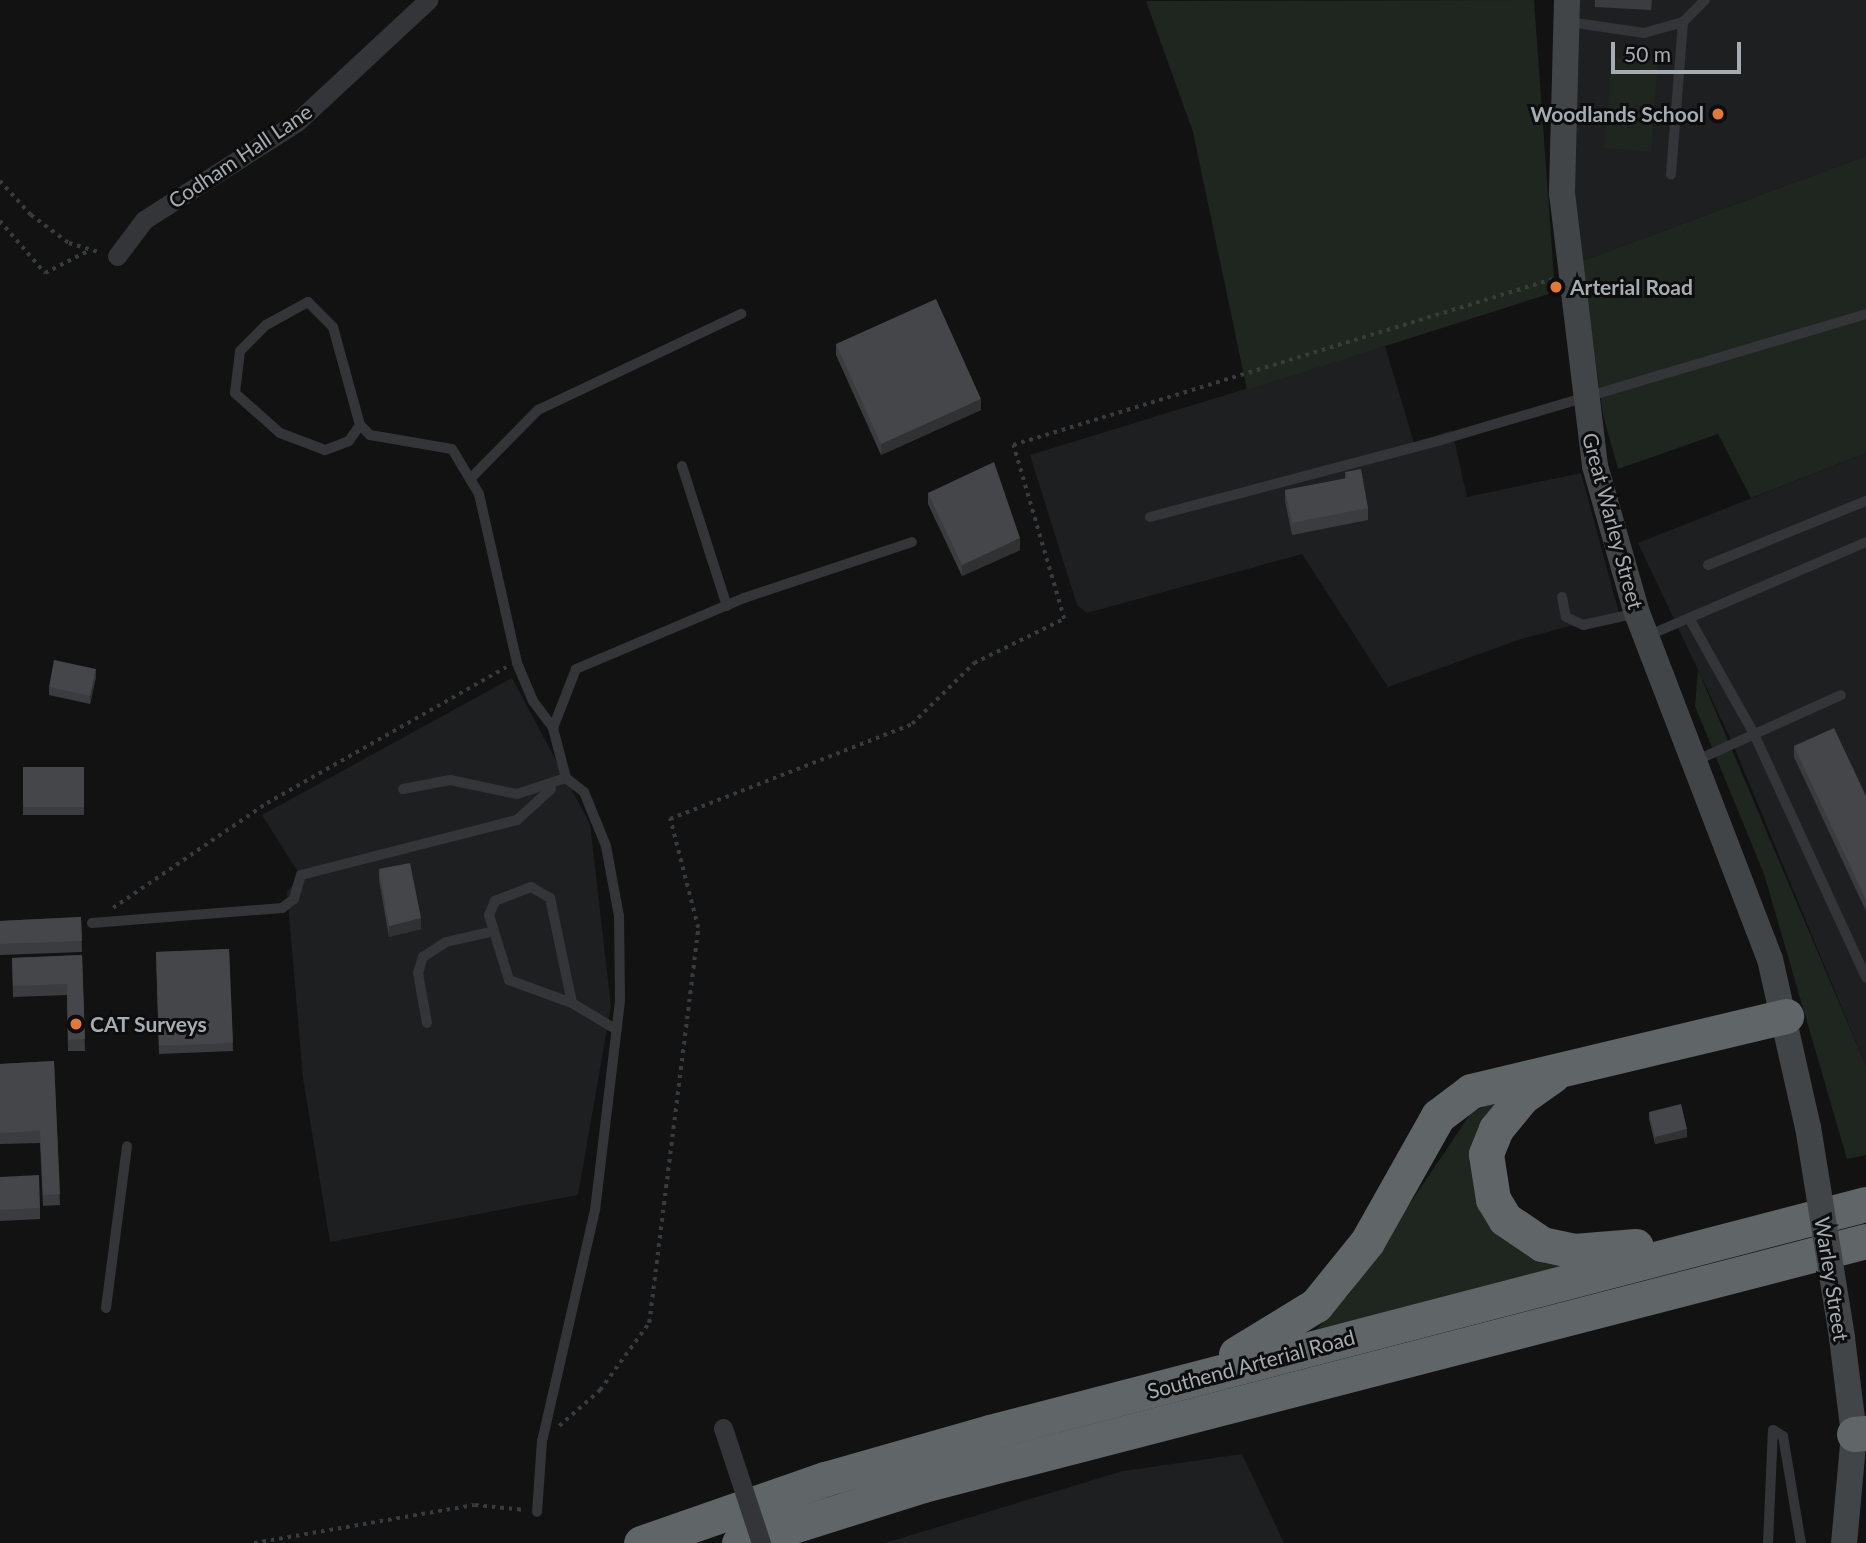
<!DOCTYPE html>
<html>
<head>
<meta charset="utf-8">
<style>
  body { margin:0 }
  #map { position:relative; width:1866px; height:1543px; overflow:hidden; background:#121213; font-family:Lato,sans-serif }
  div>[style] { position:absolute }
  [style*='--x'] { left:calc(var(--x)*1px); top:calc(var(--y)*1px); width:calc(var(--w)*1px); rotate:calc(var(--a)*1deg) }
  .built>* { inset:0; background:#1e1f20 }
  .green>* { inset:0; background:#1f261f }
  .path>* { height:3.5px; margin-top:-1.75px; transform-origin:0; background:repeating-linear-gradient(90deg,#393c3f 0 3.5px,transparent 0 8.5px) }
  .lane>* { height:10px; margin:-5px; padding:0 5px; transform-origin:5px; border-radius:5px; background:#333538 }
  .street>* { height:19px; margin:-9.5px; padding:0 9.5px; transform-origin:9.5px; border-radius:9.5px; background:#333538 }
  .secondary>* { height:26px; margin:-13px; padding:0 13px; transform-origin:13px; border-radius:13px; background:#414548 }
  .highway>* { height:35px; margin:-17.5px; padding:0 17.5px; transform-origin:17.5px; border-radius:17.5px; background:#606568 }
  .street-bridge>* { height:19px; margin:-9.5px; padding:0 9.5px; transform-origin:9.5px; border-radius:9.5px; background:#333538 }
  .secondary-bridge>* { height:26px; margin:-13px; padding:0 13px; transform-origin:13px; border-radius:13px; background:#414548 }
  .wall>* { inset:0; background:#3a3c3f }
  .shaded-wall>* { inset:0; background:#303133 }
  .building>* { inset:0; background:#444649 }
  .dots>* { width:19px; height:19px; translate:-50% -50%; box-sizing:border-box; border:4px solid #0d0d0e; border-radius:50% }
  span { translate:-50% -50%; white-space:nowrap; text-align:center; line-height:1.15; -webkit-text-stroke:6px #0d0d0e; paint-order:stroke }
  .poi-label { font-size:21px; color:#a5adb3; font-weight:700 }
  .right { translate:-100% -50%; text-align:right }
  .left { translate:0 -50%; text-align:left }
  .street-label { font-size:21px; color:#a5adb3 }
  .scale { position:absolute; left:1611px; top:42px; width:130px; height:32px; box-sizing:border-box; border:4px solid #a5adb3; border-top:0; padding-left:9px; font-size:21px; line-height:24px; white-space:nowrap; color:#a5adb3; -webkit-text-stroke:5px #0d0d0e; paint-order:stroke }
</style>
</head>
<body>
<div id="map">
  <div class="built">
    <div style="clip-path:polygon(1577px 0,1866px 0,1866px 156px,1582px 261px,1568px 147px)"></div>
    <div style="clip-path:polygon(1385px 346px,1414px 443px,1452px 430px,1467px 497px,1581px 473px,1619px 613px,1521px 639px,1388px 687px,1302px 554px,1087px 613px,1077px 605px,1030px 455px)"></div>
    <div style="clip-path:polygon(1866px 453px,1866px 1066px,1733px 744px,1638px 543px)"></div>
    <div style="clip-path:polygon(512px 678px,590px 824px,611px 1006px,578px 1195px,330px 1242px,303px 1078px,287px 892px,300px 875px,262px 815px)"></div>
    <div style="clip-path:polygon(1242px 1454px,1284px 1543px,885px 1543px,1123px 1471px)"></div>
  </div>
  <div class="green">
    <div style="clip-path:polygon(1534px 0,1555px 292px,1247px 390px,1193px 132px,1146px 1px)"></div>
    <div style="clip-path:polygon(1612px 58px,1658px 61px,1651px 152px,1604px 148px)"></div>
    <div style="clip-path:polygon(1866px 156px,1866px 453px,1751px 498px,1718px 434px,1618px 469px,1603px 415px,1582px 261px)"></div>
    <div style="clip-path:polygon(1698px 670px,1866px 1066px,1866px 1155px,1847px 1159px,1764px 874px,1695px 706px)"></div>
    <div style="clip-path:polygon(1507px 1095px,1479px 1205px,1519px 1250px,1580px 1268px,1317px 1329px,1349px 1294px,1471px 1113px)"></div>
  </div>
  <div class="path">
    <div style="--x:0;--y:181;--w:46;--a:47.6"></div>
    <div style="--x:31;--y:215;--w:47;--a:36.4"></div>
    <div style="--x:69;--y:243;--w:34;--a:17"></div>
    <div style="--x:0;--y:221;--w:69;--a:49.1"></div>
    <div style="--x:45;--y:273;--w:51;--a:-27.1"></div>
    <div style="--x:113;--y:908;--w:186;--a:-34.3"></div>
    <div style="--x:267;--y:803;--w:275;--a:-29.6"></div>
    <div style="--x:559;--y:1426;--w:55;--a:-41.3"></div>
    <div style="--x:600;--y:1390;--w:83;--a:-53.8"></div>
    <div style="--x:649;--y:1323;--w:398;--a:-82.9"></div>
    <div style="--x:698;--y:928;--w:113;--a:-104.4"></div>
    <div style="--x:670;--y:819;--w:260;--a:-21.4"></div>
    <div style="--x:912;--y:724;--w:87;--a:-44.5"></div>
    <div style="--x:974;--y:663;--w:100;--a:-26.1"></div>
    <div style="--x:1064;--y:619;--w:181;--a:-106.3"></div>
    <div style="--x:1013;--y:445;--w:565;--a:-17.09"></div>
    <div style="--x:254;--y:1543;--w:224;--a:-9.8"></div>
    <div style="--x:475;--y:1505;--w:50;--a:5.7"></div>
  </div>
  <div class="lane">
    <div style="--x:1569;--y:22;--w:76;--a:8.3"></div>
    <div style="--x:1644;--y:33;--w:41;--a:-15.8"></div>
    <div style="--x:1683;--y:22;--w:153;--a:94.5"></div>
    <div style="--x:1683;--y:22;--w:31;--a:-45"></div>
    <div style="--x:360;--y:425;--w:19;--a:125"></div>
    <div style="--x:349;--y:441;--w:26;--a:159"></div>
    <div style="--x:325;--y:450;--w:48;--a:-159.3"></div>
    <div style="--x:280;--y:433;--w:60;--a:-138.4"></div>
    <div style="--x:235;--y:393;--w:42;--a:-83.2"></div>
    <div style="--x:240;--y:351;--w:37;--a:-45"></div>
    <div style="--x:266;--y:325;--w:48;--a:-28.7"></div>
    <div style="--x:308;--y:302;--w:35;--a:45"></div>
    <div style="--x:333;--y:327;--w:102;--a:74.6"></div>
    <div style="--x:360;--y:425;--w:14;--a:45"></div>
    <div style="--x:370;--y:435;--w:83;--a:9.7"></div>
    <div style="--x:452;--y:449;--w:52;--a:59"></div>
    <div style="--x:479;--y:494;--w:173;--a:77.3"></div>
    <div style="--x:517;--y:663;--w:41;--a:67.2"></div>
    <div style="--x:533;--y:701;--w:34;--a:53"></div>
    <div style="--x:682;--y:466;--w:147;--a:72.2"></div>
    <div style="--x:472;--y:477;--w:94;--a:-45.4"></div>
    <div style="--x:538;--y:410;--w:225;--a:-25.3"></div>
    <div style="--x:1150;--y:517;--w:301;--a:-14.8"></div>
    <div style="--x:1441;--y:440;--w:443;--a:-16.5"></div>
    <div style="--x:1708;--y:565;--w:170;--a:-22.1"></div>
    <div style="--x:1562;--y:597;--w:20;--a:79"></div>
    <div style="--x:1566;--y:617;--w:19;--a:25"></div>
    <div style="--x:1583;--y:625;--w:55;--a:-12.5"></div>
    <div style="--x:1689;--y:618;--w:133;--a:60.7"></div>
    <div style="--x:1754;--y:734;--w:268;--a:65.3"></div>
    <div style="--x:1647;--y:636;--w:238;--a:-23.2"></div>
    <div style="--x:1695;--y:761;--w:160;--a:-24.3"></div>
    <div style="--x:566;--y:778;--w:52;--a:-104.6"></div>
    <div style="--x:553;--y:728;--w:63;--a:-68.7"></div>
    <div style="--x:576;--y:669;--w:182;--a:-22.9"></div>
    <div style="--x:744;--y:598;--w:177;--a:-18.4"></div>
    <div style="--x:403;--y:789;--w:48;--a:-10.8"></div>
    <div style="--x:450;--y:780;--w:68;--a:11.8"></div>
    <div style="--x:517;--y:794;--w:52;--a:-18.1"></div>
    <div style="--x:566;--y:778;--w:23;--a:38"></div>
    <div style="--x:584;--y:792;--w:58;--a:67.8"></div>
    <div style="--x:606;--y:846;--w:71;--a:79.5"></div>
    <div style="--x:619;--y:916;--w:85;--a:89.3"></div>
    <div style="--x:620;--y:1001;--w:210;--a:96.8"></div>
    <div style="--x:595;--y:1210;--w:237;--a:102.9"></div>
    <div style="--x:542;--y:1441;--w:71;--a:94"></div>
    <div style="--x:92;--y:923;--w:191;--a:-4.5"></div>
    <div style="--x:282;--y:908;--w:15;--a:-37"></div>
    <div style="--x:294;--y:899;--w:25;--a:-74"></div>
    <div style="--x:301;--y:875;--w:223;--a:-14.3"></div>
    <div style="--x:517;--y:820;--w:46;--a:-42.4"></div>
    <div style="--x:572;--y:1003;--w:107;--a:-101.8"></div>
    <div style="--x:550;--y:898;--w:22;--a:-150"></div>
    <div style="--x:531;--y:887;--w:39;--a:159"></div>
    <div style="--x:495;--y:901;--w:15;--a:113"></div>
    <div style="--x:489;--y:915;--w:68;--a:72.9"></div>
    <div style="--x:509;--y:980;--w:67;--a:20.1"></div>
    <div style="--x:572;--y:1003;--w:52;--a:31"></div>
    <div style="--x:427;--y:1023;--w:51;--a:-100.2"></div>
    <div style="--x:418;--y:973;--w:17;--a:-73"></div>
    <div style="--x:423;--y:957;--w:27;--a:-33"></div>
    <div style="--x:446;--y:942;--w:49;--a:-12.9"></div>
    <div style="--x:106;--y:1308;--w:163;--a:-82.6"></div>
    <div style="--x:1768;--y:1543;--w:113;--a:-87.5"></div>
    <div style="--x:1773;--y:1430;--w:12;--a:31"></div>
    <div style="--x:1783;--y:1436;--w:109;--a:80.5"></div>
  </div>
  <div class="street">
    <div style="--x:117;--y:256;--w:45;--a:-53.1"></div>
    <div style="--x:144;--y:220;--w:183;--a:-32.7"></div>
    <div style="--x:298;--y:121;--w:178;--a:-42.9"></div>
  </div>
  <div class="secondary">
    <div style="--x:1567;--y:0;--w:193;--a:91.5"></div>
    <div style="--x:1562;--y:193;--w:275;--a:83.1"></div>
    <div style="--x:1595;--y:466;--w:153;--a:74.1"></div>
    <div style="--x:1637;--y:613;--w:371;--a:69"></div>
    <div style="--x:1770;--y:959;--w:172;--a:77.3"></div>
    <div style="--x:1842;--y:1338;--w:97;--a:82.9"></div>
    <div style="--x:1854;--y:1434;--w:109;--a:95.2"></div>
  </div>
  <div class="highway">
    <div style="--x:1552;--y:1076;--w:35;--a:145"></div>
    <div style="--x:1523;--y:1096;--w:43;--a:129.3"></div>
    <div style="--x:1496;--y:1129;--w:27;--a:112"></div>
    <div style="--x:1486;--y:1154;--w:46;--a:81.2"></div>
    <div style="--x:1493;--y:1199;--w:23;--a:59"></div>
    <div style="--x:1505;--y:1219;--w:45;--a:34"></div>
    <div style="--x:1542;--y:1244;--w:33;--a:12"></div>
    <div style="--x:1574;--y:1251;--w:62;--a:-4.6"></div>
    <div style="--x:1236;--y:1354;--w:94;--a:-31.5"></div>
    <div style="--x:1316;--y:1305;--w:81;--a:-51"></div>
    <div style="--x:1367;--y:1242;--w:145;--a:-60.6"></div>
    <div style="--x:1438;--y:1116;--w:41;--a:-37.1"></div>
    <div style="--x:1471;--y:1091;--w:324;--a:-13.4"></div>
    <div style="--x:1854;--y:1434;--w:12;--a:-5"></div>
    <div style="--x:641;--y:1543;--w:195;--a:-19.2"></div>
    <div style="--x:825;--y:1479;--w:172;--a:-15.9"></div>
    <div style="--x:990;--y:1432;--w:905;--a:-14.59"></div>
    <div style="--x:739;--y:1543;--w:193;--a:-17.5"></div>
    <div style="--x:923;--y:1485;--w:974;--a:-14.51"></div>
  </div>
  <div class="street-bridge">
    <div style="--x:723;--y:1428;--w:121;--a:71.7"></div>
  </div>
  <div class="secondary-bridge">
    <div style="--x:1808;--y:1127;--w:214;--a:80.8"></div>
  </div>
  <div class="wall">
    <div style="clip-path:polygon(1595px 0,1652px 0,1651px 10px,1595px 7px)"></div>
    <div style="clip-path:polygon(836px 344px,981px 410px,881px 455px,836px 355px)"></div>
    <div style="clip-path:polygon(1345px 472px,1368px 508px,1368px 520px,1292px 535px,1285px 501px,1285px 490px,1345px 479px)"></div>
    <div style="clip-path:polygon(928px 493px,1020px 550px,962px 576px,928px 504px)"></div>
    <div style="clip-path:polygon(96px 677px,90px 704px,49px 695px,49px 687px)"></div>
    <div style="clip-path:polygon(1794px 746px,1866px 796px,1866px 911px,1794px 757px)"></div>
    <div style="clip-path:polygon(23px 767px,84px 767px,84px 815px,23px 815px)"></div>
    <div style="clip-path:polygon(379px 869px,421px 929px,389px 937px,379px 880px)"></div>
    <div style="clip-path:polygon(81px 917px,82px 952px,0 955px,0 921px)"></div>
    <div style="clip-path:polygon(229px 949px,233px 1051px,159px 1054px,156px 952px)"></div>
    <div style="clip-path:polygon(82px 955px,85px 1051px,68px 1051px,67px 995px,13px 997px,12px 958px)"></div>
    <div style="clip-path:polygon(54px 1061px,60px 1205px,43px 1206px,40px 1143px,0 1144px,0 1064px)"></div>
    <div style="clip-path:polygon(1649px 1112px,1687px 1137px,1655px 1144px,1649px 1119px)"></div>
    <div style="clip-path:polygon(0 1177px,40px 1208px,40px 1219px,0 1221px)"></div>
  </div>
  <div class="shaded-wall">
    <div style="clip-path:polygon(981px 399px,981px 410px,881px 455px,881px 444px)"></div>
    <div style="clip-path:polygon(1020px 538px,1020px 550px,962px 576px,962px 565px)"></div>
    <div style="clip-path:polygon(96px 669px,96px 677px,90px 704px,90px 696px)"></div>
    <div style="clip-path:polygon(421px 918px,421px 929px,389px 937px,389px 926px)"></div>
    <div style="clip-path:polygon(1687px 1129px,1687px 1137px,1655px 1144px,1655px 1137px)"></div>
  </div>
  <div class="building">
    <div style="clip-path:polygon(936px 299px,981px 399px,881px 444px,836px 344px)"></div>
    <div style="clip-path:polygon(994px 462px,1020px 538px,962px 565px,928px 493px)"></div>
    <div style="clip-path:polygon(1361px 469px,1368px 508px,1292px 523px,1285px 490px,1347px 478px,1345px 472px)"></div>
    <div style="clip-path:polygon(54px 660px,96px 669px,90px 696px,49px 687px)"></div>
    <div style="clip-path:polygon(1834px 728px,1866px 796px,1866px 900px,1794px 746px)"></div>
    <div style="clip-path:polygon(23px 767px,84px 767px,84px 807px,23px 807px)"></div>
    <div style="clip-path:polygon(410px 863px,421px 918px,389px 926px,379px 869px)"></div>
    <div style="clip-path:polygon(81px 917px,82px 941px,0 944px,0 921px)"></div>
    <div style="clip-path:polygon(229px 949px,233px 1043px,159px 1046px,156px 952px)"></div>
    <div style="clip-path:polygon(82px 955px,85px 1039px,68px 1040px,67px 984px,13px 986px,12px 958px)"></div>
    <div style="clip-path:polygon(54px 1061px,60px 1194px,43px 1195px,40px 1131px,0 1133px,0 1064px)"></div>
    <div style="clip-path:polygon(1681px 1104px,1687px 1129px,1655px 1137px,1649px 1112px)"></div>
    <div style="clip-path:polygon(39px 1175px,40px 1208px,0 1210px,0 1177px)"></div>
  </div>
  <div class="dots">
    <div style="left:1718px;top:114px;background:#e0793d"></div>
    <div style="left:1556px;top:287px;background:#e0793d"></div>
    <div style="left:76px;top:1024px;background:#e0793d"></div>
  </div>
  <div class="poi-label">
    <span class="right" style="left:1704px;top:114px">Woodlands School</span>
    <span class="left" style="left:1570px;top:287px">Arterial Road</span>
    <span class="left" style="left:90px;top:1024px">CAT Surveys</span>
  </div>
  <div class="street-label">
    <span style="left:240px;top:156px;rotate:-34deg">Codham Hall Lane</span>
    <span style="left:1613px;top:521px;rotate:75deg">Great Warley Street</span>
    <span style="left:1832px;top:1279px;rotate:81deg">Warley Street</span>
    <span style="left:1251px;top:1364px;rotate:-15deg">Southend Arterial Road</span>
  </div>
  <div class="scale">50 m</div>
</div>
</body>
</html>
